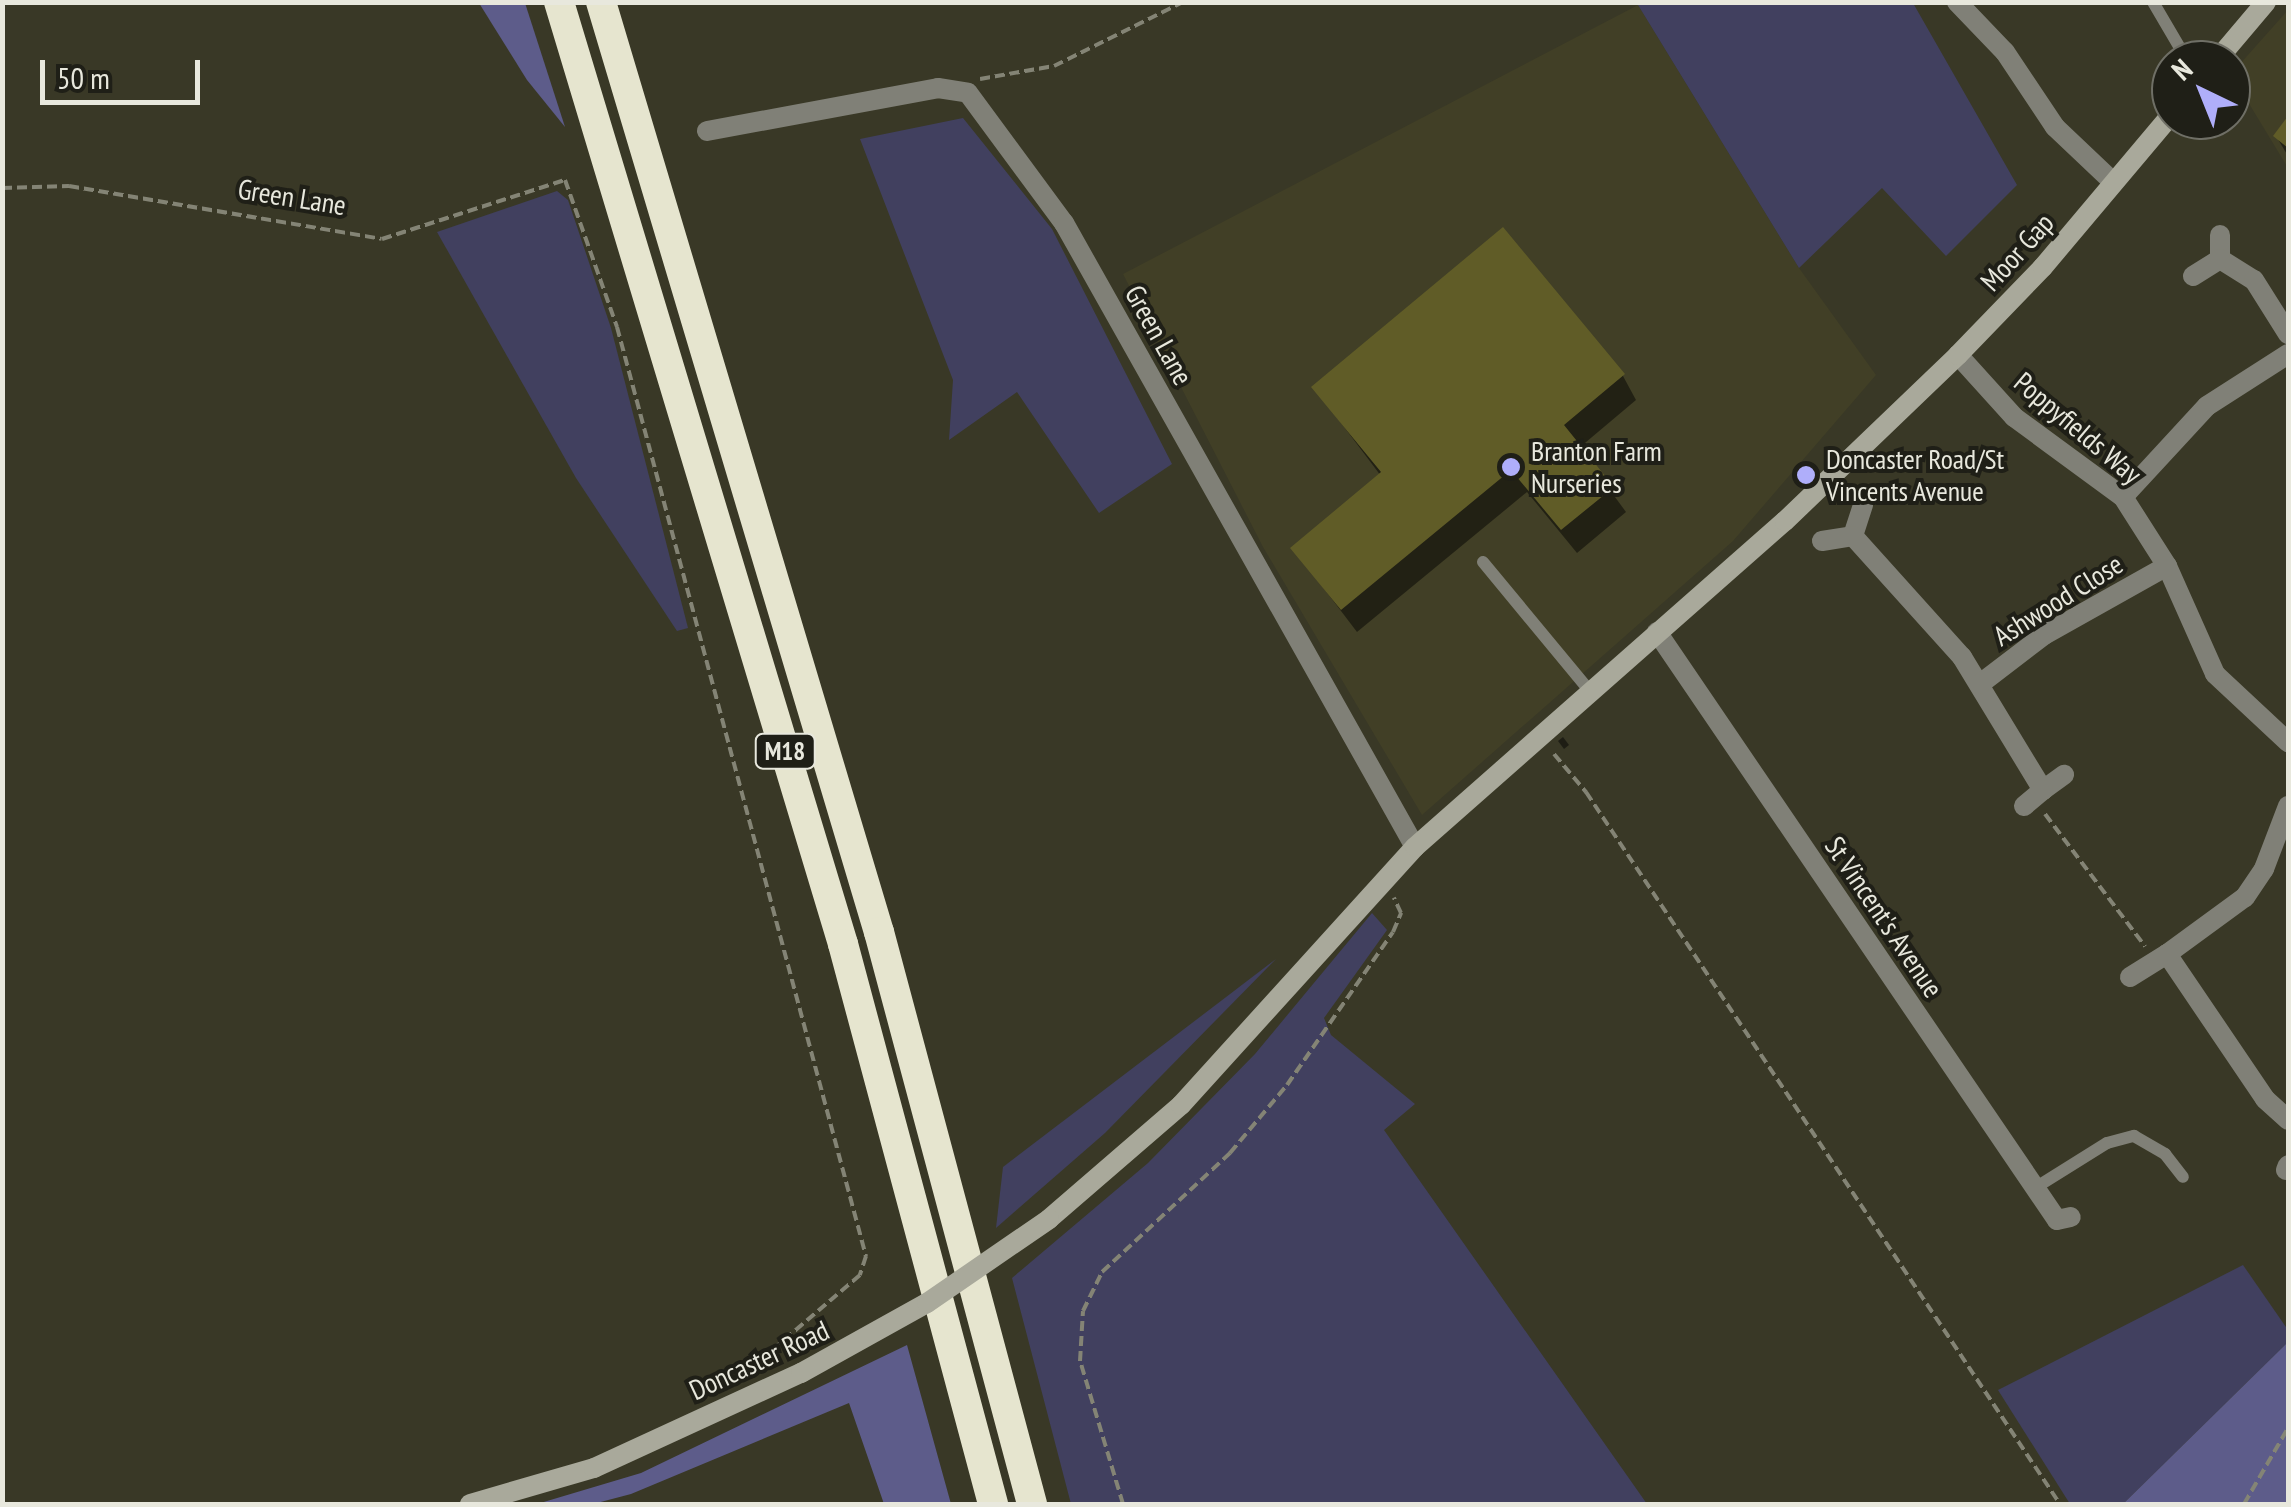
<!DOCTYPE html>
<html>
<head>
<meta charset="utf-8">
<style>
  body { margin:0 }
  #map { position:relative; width:2291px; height:1507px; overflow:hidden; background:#393826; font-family:"PT Sans Narrow",sans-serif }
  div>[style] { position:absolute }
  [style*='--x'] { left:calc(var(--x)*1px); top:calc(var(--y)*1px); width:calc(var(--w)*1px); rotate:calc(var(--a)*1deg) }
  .built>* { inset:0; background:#413f26 }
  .green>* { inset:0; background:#41405f }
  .forest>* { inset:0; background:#5d5c8a }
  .shadow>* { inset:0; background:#0007 }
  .building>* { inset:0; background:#605c27 }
  .path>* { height:4px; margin-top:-2px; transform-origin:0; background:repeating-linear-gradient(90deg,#848475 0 10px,transparent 0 15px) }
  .lane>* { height:12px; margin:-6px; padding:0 6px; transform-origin:6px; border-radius:6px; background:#808077 }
  .street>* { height:20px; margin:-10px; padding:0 10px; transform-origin:10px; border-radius:10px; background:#808077 }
  .secondary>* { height:20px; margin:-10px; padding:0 10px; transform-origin:10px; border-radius:10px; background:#a9a99b }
  .highway>* { height:30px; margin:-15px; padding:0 15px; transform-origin:15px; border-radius:15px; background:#e6e5cf }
  .secondary-bridge>* { height:20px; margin:-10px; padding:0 10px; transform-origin:10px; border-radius:10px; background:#a9a99b }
  .dots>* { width:28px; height:28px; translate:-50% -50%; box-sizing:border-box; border:5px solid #1f1f17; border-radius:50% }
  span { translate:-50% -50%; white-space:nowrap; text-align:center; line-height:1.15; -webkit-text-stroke:8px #1f1f17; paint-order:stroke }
  .shield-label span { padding:2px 8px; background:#1f1f17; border:2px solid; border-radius:8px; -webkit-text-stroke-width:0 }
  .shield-label { font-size:25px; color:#e8e8dd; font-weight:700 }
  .street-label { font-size:28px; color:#e8e8dd }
  .poi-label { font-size:28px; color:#e8e8dd }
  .left { translate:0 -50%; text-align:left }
  .frame { position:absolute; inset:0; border:5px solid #e8e8dd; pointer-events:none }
  .north { position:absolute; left:2151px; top:40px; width:100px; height:100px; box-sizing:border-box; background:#1f1f17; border:2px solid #6f6f66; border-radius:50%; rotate:317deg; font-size:28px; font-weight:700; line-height:40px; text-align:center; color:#e8e8dd }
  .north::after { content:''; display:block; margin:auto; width:35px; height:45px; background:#afaefa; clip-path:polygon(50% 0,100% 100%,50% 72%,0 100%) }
  .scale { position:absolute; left:40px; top:60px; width:160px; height:45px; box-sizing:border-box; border:5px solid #e8e8dd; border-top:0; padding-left:12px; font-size:30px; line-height:35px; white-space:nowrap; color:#e8e8dd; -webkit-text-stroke:8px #1f1f17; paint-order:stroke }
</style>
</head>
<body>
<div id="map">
  <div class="built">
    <div style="clip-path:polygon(1638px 5px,1799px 268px,1876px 375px,1733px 541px,1422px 815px,1263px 547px,1123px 274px)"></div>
    <div style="clip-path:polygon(2288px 10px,2288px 168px,2231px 74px)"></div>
  </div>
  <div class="green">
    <div style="clip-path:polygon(1644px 2px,1913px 3px,2017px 185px,1946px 256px,1882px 188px,1799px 268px,1638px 5px)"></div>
    <div style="clip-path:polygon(963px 118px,1052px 229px,1172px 464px,1099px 513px,1017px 392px,949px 440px,953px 380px,860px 139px)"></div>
    <div style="clip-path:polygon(557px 191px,568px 200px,611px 328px,688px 628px,677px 631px,576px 478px,437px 232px)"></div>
    <div style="clip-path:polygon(1372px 913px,1387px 930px,1324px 1018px,1331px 1035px,1415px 1104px,1384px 1130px,1647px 1504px,1071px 1504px,1012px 1278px,1148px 1163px,1255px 1054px)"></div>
    <div style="clip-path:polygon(1276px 959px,1105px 1133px,996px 1228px,1003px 1167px)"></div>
    <div style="clip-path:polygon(2243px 1265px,2288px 1330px,2288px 1342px,2123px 1504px,2070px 1504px,1998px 1390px)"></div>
  </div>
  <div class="forest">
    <div style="clip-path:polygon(479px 3px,525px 3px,565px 127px,527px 80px)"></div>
    <div style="clip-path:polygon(2288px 1342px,2288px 1504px,2123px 1504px)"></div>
    <div style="clip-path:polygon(907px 1345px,951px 1504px,884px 1504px,849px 1403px,631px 1494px,593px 1504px,537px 1504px,641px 1473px)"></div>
  </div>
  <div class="shadow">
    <div style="clip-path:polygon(2288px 120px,2288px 156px,2276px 136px)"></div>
    <div style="clip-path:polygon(1623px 376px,1636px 400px,1579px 448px,1626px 512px,1577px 553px,1527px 492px,1357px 632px,1293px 548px,1381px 476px,1314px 387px)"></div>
    <div style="clip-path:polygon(1563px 737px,1569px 745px,1564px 749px,1558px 741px)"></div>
  </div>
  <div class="building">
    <div style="clip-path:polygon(2288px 116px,2288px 148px,2273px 136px)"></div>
    <div style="clip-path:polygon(1503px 227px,1625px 374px,1564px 425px,1614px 487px,1561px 530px,1511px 470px,1341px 610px,1290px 548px,1381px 472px,1311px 387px)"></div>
  </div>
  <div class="path">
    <div style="--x:980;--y:79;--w:75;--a:-10"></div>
    <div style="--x:1054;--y:66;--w:144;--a:-26.4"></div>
    <div style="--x:2;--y:188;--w:67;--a:-1.7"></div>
    <div style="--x:69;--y:186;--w:317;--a:9.6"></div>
    <div style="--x:382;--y:239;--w:192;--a:-17.9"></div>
    <div style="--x:565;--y:180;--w:156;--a:70.5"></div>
    <div style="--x:617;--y:327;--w:962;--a:75"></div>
    <div style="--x:866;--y:1256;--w:20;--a:108"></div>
    <div style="--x:860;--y:1275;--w:125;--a:139.5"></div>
    <div style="--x:765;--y:1356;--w:15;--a:110"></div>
    <div style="--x:1554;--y:754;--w:50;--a:49.9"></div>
    <div style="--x:1586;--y:792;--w:855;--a:56.35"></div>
    <div style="--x:2045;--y:814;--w:166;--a:52.9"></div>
    <div style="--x:1123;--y:1504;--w:149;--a:-106.7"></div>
    <div style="--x:1080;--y:1361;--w:50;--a:-86.6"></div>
    <div style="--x:1083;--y:1311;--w:43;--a:-64"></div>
    <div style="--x:1102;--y:1272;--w:175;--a:-42.9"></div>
    <div style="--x:1230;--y:1153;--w:89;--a:-50"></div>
    <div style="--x:1287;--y:1085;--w:186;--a:-55.3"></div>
    <div style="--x:1393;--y:932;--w:21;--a:-67"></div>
    <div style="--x:1401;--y:913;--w:17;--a:-115"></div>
    <div style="--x:2244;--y:1504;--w:88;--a:-59.9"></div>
  </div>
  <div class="lane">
    <div style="--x:2153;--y:2;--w:67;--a:59.6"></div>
    <div style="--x:1483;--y:562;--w:166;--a:50.4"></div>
    <div style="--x:2035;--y:1188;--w:85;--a:-32"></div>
    <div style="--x:2107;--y:1143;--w:28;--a:-15"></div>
    <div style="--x:2134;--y:1136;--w:36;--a:30"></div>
    <div style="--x:2165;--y:1154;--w:29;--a:52"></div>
  </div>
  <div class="street">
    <div style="--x:1957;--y:2;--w:69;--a:46.2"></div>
    <div style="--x:2005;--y:52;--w:90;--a:56.3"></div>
    <div style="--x:2055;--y:127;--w:80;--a:43.5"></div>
    <div style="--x:707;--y:131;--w:235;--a:-10.5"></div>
    <div style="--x:938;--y:88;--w:30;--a:9"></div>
    <div style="--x:968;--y:93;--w:162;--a:53.6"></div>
    <div style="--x:1064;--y:223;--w:716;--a:60.64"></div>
    <div style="--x:2220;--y:235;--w:24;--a:90"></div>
    <div style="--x:2220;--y:259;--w:40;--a:32"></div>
    <div style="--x:2254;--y:280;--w:64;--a:57.8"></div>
    <div style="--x:2193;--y:276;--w:32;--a:-32"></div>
    <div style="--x:1958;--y:355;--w:84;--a:47.9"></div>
    <div style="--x:2014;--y:417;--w:135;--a:36.3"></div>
    <div style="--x:2123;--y:497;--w:82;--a:57.5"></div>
    <div style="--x:2167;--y:566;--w:118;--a:66"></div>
    <div style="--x:2215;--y:674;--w:100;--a:43"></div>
    <div style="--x:2123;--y:497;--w:124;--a:-47.3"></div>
    <div style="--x:2207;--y:406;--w:96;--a:-32.7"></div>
    <div style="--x:1863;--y:505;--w:33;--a:108"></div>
    <div style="--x:1853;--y:536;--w:163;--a:48"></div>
    <div style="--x:1962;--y:657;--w:156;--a:58.7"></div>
    <div style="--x:2043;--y:790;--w:26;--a:-36"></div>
    <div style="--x:1822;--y:541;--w:31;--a:-9"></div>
    <div style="--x:1657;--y:632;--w:711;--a:55.77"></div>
    <div style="--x:2057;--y:1220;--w:14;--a:-12"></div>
    <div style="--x:1980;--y:684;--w:81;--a:-37.4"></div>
    <div style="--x:2044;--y:635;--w:141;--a:-29.3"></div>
    <div style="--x:2024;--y:806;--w:25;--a:-40"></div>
    <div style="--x:2288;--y:806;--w:67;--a:110.9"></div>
    <div style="--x:2264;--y:869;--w:34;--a:124"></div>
    <div style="--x:2245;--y:897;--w:97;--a:143.8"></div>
    <div style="--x:2167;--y:954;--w:175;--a:55.9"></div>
    <div style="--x:2265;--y:1099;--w:31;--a:42"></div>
    <div style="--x:2130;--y:977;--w:44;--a:-31.9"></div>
    <div style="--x:2286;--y:1170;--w:5;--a:-68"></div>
  </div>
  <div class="secondary">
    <div style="--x:2217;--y:60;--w:76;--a:-49.8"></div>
    <div style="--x:1049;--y:1219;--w:174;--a:-40.8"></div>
    <div style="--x:1181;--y:1105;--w:348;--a:-47.8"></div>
    <div style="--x:1415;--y:847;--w:493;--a:-41.4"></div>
    <div style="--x:1785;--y:521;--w:240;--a:-43.8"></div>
    <div style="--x:1958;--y:355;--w:122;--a:-46"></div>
    <div style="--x:2043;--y:267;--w:199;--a:-49.9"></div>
    <div style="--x:470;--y:1504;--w:129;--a:-16.2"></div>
    <div style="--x:594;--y:1468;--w:228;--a:-24.7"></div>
  </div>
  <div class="highway">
    <div style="--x:559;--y:2;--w:984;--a:73.22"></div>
    <div style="--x:843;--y:944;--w:580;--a:75"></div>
    <div style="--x:601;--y:2;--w:971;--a:73.36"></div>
    <div style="--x:879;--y:932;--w:592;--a:75.02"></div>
  </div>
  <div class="secondary-bridge">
    <div style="--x:801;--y:1373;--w:144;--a:-29.1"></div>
    <div style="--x:927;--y:1303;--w:148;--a:-34.5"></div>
  </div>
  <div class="dots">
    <div style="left:1511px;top:467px;background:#afaefa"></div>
    <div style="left:1806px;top:475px;background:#afaefa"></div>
  </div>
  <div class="shield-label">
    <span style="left:785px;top:751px">M18</span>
  </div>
  <div class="street-label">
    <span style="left:292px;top:197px;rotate:9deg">Green Lane</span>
    <span style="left:2017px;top:252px;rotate:-48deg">Moor Gap</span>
    <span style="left:1159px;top:335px;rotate:61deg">Green Lane</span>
    <span style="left:2078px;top:428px;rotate:40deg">Poppyfields Way</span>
    <span style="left:2058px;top:600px;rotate:-32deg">Ashwood Close</span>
    <span style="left:1884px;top:917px;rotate:56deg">St Vincent's Avenue</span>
    <span style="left:759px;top:1360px;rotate:-25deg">Doncaster Road</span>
  </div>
  <div class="poi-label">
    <span class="left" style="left:1531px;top:467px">Branton Farm<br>Nurseries</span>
    <span class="left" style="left:1826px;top:475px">Doncaster Road/St<br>Vincents Avenue</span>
  </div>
  <div class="frame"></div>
  <div class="north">N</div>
  <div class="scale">50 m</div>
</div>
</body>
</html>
